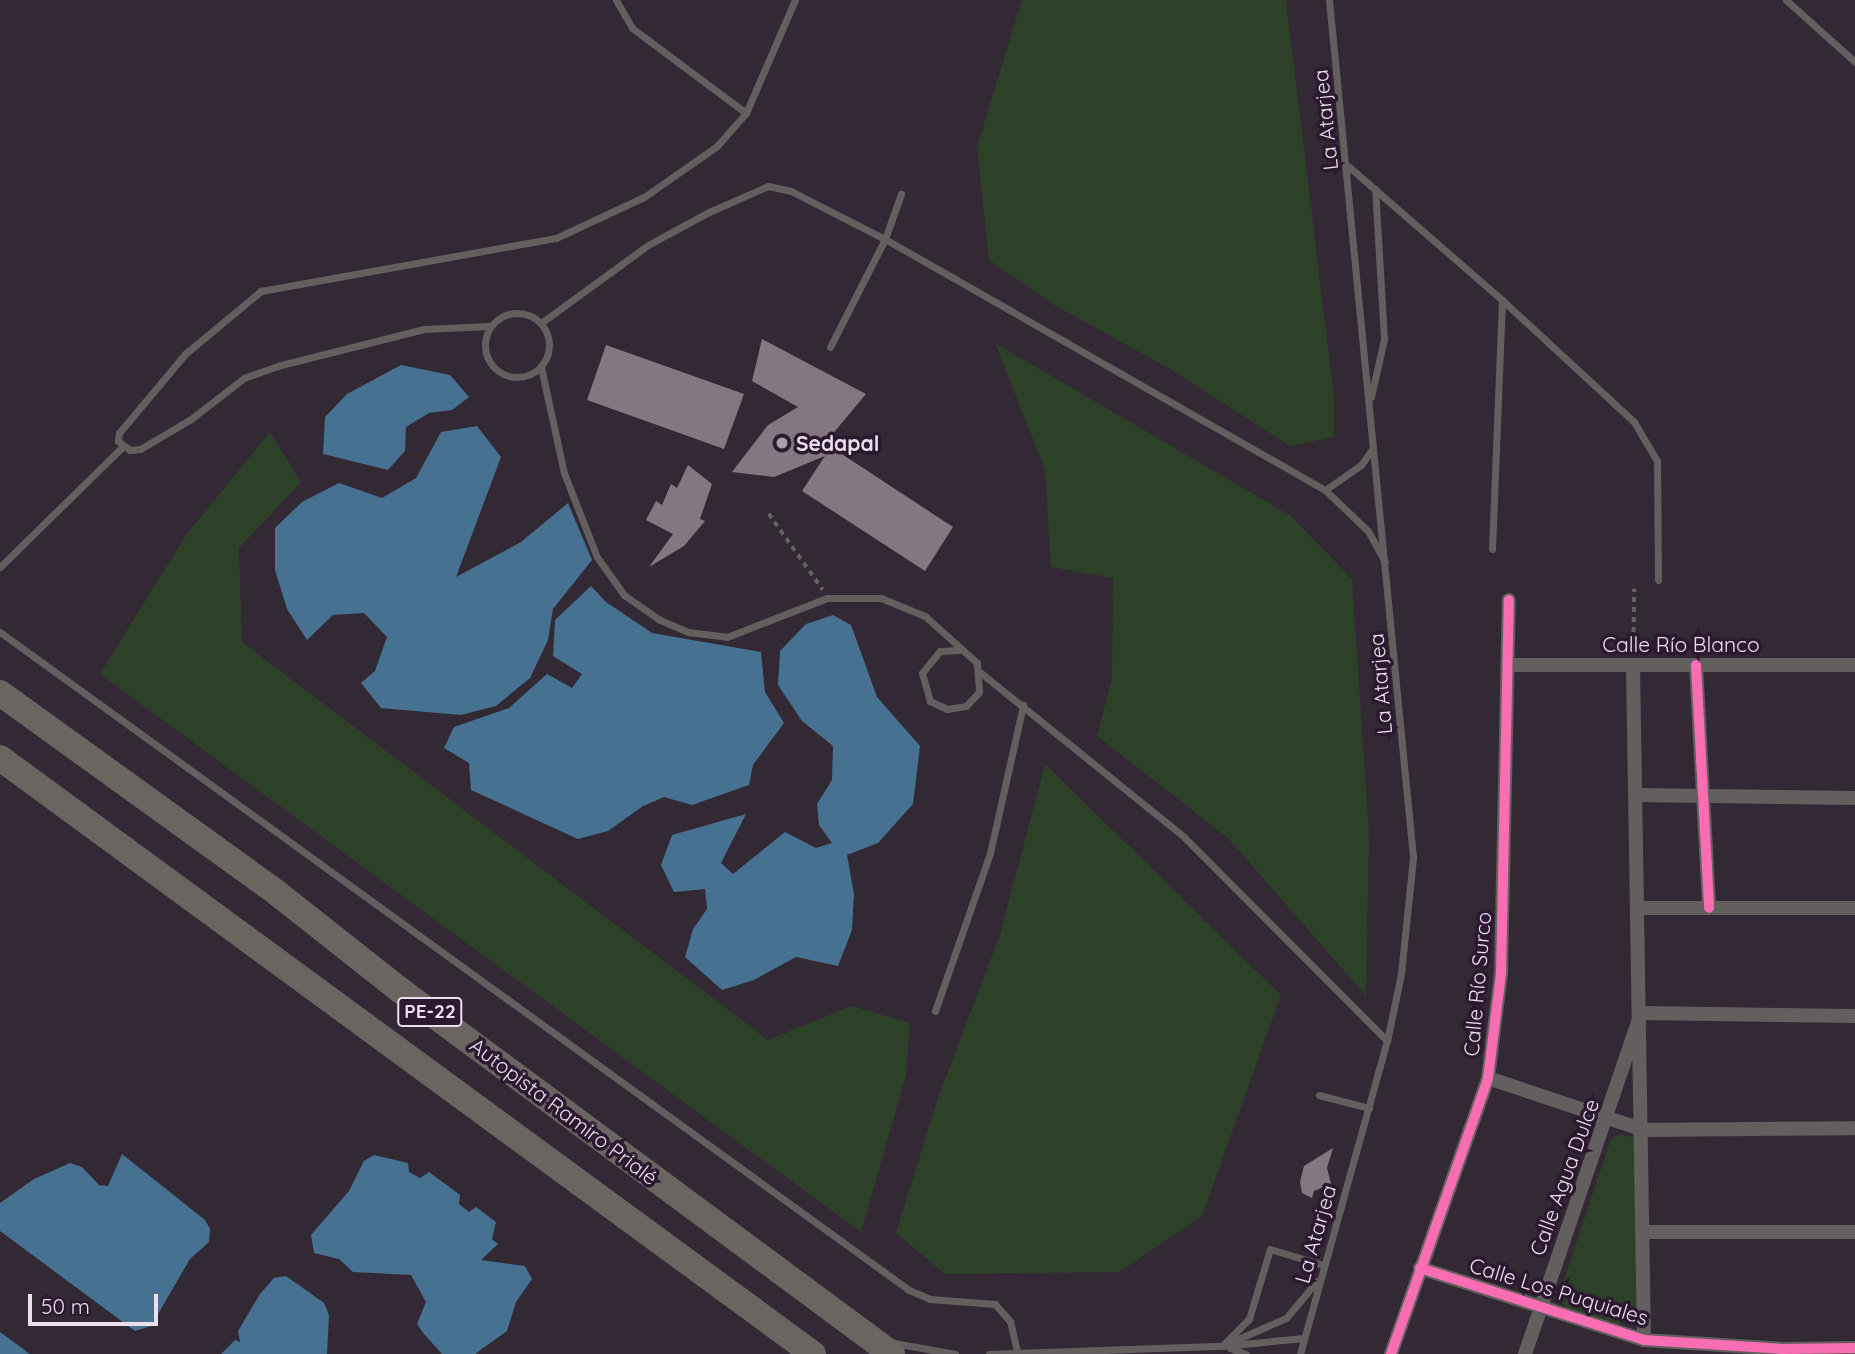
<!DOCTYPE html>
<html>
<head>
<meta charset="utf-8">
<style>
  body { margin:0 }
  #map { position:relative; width:1855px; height:1354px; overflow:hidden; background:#322935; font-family:Quicksand,sans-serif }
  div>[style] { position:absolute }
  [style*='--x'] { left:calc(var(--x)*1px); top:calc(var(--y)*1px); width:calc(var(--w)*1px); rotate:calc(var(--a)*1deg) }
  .green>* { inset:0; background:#2d4129 }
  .water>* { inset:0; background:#467191 }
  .building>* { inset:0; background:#837881 }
  .path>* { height:3.5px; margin-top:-1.75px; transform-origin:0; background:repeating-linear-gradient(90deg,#666163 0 5px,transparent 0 10px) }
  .lane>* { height:7px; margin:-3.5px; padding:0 3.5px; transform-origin:3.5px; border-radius:3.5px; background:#645f5f }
  .lane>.ring { margin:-3.5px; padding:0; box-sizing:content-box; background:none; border:7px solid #645f5f; border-radius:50% }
  .street>* { height:14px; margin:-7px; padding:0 7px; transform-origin:7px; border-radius:7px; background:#645f5f }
  .highway>* { height:26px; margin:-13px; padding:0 13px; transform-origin:13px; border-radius:13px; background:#6b6562 }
  .cycleway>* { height:10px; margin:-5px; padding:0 5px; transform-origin:5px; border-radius:5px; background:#f96db3 }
  .dots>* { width:19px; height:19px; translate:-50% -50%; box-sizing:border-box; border:4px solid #2c1930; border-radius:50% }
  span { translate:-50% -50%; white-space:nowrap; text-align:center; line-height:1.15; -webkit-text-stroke:7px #2c1930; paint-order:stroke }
  .shield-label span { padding:2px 5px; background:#2c1930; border:2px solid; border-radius:5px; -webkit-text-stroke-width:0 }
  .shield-label { font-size:19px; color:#ebdfee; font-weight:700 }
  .street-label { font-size:21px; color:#ebdfee }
  .poi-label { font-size:21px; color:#ebdfee; font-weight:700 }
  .left { translate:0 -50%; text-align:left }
  .scale { position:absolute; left:28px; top:1294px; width:130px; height:32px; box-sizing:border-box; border:4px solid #ebdfee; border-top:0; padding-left:9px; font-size:21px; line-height:24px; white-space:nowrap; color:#ebdfee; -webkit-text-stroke:5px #2c1930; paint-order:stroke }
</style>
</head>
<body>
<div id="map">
  <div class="green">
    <div style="clip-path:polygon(1022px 0,1286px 0,1334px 397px,1334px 437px,1290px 446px,1172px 370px,1056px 306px,989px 260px,977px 147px)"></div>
    <div style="clip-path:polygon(995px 343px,1291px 516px,1352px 579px,1369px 834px,1366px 996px,1228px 838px,1097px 736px,1112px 678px,1113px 578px,1051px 567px,1045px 469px)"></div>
    <div style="clip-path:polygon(270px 432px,301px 482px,239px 548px,242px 642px,768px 1040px,852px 1006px,910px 1023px,906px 1075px,861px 1232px,100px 674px,186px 535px)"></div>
    <div style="clip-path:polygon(1045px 764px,1281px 995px,1202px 1216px,1119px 1272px,945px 1274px,896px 1233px,938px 1098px,1000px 935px)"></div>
    <div style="clip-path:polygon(1621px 1134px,1635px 1138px,1637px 1144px,1636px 1311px,1634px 1317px,1617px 1324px,1567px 1308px,1558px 1298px,1611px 1139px)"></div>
  </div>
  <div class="water">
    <div style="clip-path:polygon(401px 365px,450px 375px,469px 397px,452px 410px,429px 413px,406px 427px,405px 451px,388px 470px,323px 454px,325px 417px,347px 394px)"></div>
    <div style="clip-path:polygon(477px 426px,501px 457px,456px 577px,521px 542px,568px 503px,592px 560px,553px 609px,548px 640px,530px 678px,496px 706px,461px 715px,381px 708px,361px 683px,375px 671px,387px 637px,364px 613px,333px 615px,307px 640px,287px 609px,275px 570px,275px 528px,302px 502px,339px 483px,382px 498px,416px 478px,441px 432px)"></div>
    <div style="clip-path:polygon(591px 586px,606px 602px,652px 633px,761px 652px,765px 692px,784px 723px,753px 765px,749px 785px,692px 805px,664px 797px,643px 806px,608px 831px,578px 839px,471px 790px,469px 763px,444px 748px,454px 727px,509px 708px,547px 674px,572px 688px,582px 674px,553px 656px,555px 620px)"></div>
    <div style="clip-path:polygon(833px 615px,851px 625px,877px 697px,920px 746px,913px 804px,878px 843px,847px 855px,854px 894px,852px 930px,838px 966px,796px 957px,754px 980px,722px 990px,685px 957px,693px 929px,707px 909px,705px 889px,674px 892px,661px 865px,672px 835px,746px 814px,721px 863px,733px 874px,785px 832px,816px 848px,832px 843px,819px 825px,817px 804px,832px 780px,833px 746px,802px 721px,778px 685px,780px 651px,806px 624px)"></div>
    <div style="clip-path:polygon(122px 1154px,205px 1220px,210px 1229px,209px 1242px,190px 1259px,151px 1326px,135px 1331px,0 1231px,0 1203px,34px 1179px,70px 1163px,82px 1167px,99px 1185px,108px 1186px)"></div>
    <div style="clip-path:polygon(374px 1155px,408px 1163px,409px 1172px,420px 1178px,429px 1172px,460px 1195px,459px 1204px,469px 1212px,476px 1207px,496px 1222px,492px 1239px,498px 1244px,481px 1260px,525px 1266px,532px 1279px,516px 1302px,507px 1331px,475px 1354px,442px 1354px,424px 1334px,417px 1324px,426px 1302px,411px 1275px,353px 1272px,339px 1259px,314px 1253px,311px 1235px,349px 1191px,364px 1161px)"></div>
    <div style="clip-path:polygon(286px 1276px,324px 1303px,329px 1315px,327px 1354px,221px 1354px,235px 1340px,240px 1342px,238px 1331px,260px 1294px,274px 1278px)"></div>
    <div style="clip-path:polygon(0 1332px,30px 1354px,0 1354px)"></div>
  </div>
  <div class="building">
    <div style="clip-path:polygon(762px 339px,866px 394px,825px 443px,953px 527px,925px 571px,802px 491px,825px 456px,774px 477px,732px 472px,768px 425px,798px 407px,752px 381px)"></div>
    <div style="clip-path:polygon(606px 345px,744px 394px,724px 449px,587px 400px)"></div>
    <div style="clip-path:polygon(688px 465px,712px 484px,700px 519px,705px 521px,684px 546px,649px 567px,673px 534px,646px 520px,656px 501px,662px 505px,671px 484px,677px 488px)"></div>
    <div style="clip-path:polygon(1333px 1148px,1327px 1168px,1331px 1184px,1314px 1191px,1312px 1198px,1302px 1193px,1300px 1182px,1304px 1166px)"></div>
  </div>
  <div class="path">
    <div style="--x:769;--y:514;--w:93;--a:54.6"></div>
    <div style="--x:1633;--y:652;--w:63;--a:-89.1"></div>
  </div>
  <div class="lane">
    <div style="--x:616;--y:0;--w:32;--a:60"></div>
    <div style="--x:632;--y:28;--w:142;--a:36.7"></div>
    <div style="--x:1786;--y:0;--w:93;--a:41.9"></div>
    <div style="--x:1348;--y:166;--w:204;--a:41"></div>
    <div style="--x:1502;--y:300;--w:180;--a:42.7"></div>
    <div style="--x:1634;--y:422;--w:45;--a:59.5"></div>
    <div style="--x:1657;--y:461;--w:119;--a:89.5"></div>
    <div class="ring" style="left:485px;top:313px;width:57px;height:57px"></div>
    <div style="--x:541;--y:323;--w:132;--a:-36.1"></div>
    <div style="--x:648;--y:245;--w:69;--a:-28.4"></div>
    <div style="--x:709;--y:212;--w:64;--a:-23.8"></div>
    <div style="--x:768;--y:186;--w:24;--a:12"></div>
    <div style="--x:791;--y:191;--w:106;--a:27.1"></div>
    <div style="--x:885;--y:239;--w:507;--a:29.7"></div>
    <div style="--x:1325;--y:490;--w:59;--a:43.6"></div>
    <div style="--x:1368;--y:531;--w:35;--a:61"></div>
    <div style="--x:490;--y:326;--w:66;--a:177.4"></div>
    <div style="--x:424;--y:329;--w:147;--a:165.9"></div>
    <div style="--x:281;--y:365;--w:39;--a:161"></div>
    <div style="--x:244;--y:378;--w:67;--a:142.3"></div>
    <div style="--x:191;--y:419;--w:59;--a:149.5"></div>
    <div style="--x:140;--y:449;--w:10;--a:174"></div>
    <div style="--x:130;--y:450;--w:15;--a:-143"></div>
    <div style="--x:118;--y:441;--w:8;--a:-83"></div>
    <div style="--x:119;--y:433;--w:103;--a:-50.1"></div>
    <div style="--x:185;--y:354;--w:99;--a:-39.7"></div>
    <div style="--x:261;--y:291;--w:300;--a:-10.2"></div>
    <div style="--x:556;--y:238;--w:97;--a:-25"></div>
    <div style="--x:644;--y:197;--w:89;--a:-34.9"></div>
    <div style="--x:717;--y:146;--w:44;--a:-48.7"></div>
    <div style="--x:746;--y:113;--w:123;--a:-66.6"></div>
    <div style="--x:830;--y:347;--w:121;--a:-63"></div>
    <div style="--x:885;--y:239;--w:48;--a:-70.4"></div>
    <div style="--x:541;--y:367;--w:108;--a:77.8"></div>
    <div style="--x:564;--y:473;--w:90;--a:68.6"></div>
    <div style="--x:597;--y:557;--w:47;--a:54.6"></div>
    <div style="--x:624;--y:595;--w:44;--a:34.8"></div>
    <div style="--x:660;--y:620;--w:30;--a:23"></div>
    <div style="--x:688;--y:632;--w:39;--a:7"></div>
    <div style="--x:727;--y:637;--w:107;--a:-21.3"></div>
    <div style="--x:827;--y:598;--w:54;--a:0"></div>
    <div style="--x:881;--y:598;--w:48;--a:22.2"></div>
    <div style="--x:925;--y:616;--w:70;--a:42.1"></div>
    <div style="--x:977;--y:663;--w:29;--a:86"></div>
    <div style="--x:979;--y:692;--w:19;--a:133"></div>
    <div style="--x:966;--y:706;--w:19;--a:171"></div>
    <div style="--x:947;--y:709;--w:19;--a:-155"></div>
    <div style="--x:930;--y:701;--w:29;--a:-106"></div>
    <div style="--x:922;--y:673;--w:28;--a:-51"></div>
    <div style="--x:940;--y:651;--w:19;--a:-3"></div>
    <div style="--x:1371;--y:397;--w:59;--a:-77.4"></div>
    <div style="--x:1384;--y:339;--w:150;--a:-93.4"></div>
    <div style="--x:1325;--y:490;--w:44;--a:-34.8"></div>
    <div style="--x:1361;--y:465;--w:19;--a:-55"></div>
    <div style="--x:1492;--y:549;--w:249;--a:-87.7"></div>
    <div style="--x:0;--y:567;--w:171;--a:-44.5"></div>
    <div style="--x:0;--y:632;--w:1122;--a:35.9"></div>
    <div style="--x:909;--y:1290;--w:23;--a:23"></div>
    <div style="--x:930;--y:1299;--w:65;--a:4.4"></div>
    <div style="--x:995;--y:1304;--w:23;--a:49"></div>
    <div style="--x:1010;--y:1321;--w:32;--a:77"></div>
    <div style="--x:981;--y:673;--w:261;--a:38.9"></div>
    <div style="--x:1184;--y:837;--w:288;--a:45.1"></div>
    <div style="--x:935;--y:1011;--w:167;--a:-70.8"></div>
    <div style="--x:990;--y:853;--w:152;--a:-77.4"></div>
    <div style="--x:1319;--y:1095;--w:52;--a:14.6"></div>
    <div style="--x:894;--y:1343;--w:62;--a:10.2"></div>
    <div style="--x:1229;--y:1343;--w:62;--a:-23.7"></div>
    <div style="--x:1286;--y:1318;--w:48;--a:-50"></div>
    <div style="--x:1223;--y:1345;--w:37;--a:-45"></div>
    <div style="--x:1249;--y:1319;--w:73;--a:-73.3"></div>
    <div style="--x:1270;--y:1249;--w:55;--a:16.8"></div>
    <div style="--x:1230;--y:1348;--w:17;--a:21"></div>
    <div style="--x:989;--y:1354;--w:233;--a:-2"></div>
    <div style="--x:1222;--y:1346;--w:82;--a:-5.6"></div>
    <div style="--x:1300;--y:1354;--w:325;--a:-74.5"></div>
    <div style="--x:1387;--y:1041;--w:68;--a:-78.2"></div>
    <div style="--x:1401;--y:974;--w:118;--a:-84.1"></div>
    <div style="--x:1413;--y:857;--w:861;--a:-95.6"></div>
  </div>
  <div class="street">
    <div style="--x:1507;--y:665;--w:348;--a:0"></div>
    <div style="--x:1633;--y:665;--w:675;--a:89.07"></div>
    <div style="--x:1696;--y:665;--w:243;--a:86.9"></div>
    <div style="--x:1635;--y:795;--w:220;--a:0.8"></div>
    <div style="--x:1638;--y:908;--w:217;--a:0"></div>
    <div style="--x:1488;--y:1078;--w:163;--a:18.5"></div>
    <div style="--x:1643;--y:1130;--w:212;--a:-0.5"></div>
    <div style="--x:1644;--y:1232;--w:211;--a:0"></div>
    <div style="--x:1420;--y:1268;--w:235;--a:17.8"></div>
    <div style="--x:1644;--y:1340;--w:138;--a:3.7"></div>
    <div style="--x:1782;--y:1349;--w:73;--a:-0.8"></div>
    <div style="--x:1391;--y:1354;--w:293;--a:-70.6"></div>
    <div style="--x:1488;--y:1078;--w:106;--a:-82.9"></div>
    <div style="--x:1501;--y:973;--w:373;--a:-88.8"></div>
    <div style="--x:1525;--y:1354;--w:360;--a:-71.2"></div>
    <div style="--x:1641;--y:1013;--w:214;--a:0.8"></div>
  </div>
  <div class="highway">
    <div style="--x:0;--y:693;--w:342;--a:35.8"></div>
    <div style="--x:277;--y:893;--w:157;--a:38.3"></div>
    <div style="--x:400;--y:990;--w:612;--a:36.5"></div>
    <div style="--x:0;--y:758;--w:1008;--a:36.24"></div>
  </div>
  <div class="cycleway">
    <div style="--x:1696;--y:665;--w:243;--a:86.9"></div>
    <div style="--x:1420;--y:1268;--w:235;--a:17.8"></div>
    <div style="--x:1644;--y:1340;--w:138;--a:3.7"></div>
    <div style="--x:1782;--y:1349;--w:73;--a:-0.8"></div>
    <div style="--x:1391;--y:1354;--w:293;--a:-70.6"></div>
    <div style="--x:1488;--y:1078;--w:106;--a:-82.9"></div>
    <div style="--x:1501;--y:973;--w:373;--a:-88.8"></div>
  </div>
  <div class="dots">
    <div style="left:782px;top:443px;background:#aa9fad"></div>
  </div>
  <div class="shield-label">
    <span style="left:430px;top:1012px">PE-22</span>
  </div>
  <div class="street-label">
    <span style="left:1325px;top:120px;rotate:-96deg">La Atarjea</span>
    <span style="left:1681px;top:644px">Calle Río Blanco</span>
    <span style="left:1380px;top:684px;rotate:-95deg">La Atarjea</span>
    <span style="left:1477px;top:984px;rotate:-85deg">Calle Río Surco</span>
    <span style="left:564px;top:1111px;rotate:37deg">Autopista Ramiro Prialé</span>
    <span style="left:1564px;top:1177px;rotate:-70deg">Calle Agua Dulce</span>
    <span style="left:1315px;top:1234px;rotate:-74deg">La Atarjea</span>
    <span style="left:1559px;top:1291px;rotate:17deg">Calle Los Puquiales</span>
  </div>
  <div class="poi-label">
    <span class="left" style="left:796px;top:443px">Sedapal</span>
  </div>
  <div class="scale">50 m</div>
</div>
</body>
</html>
